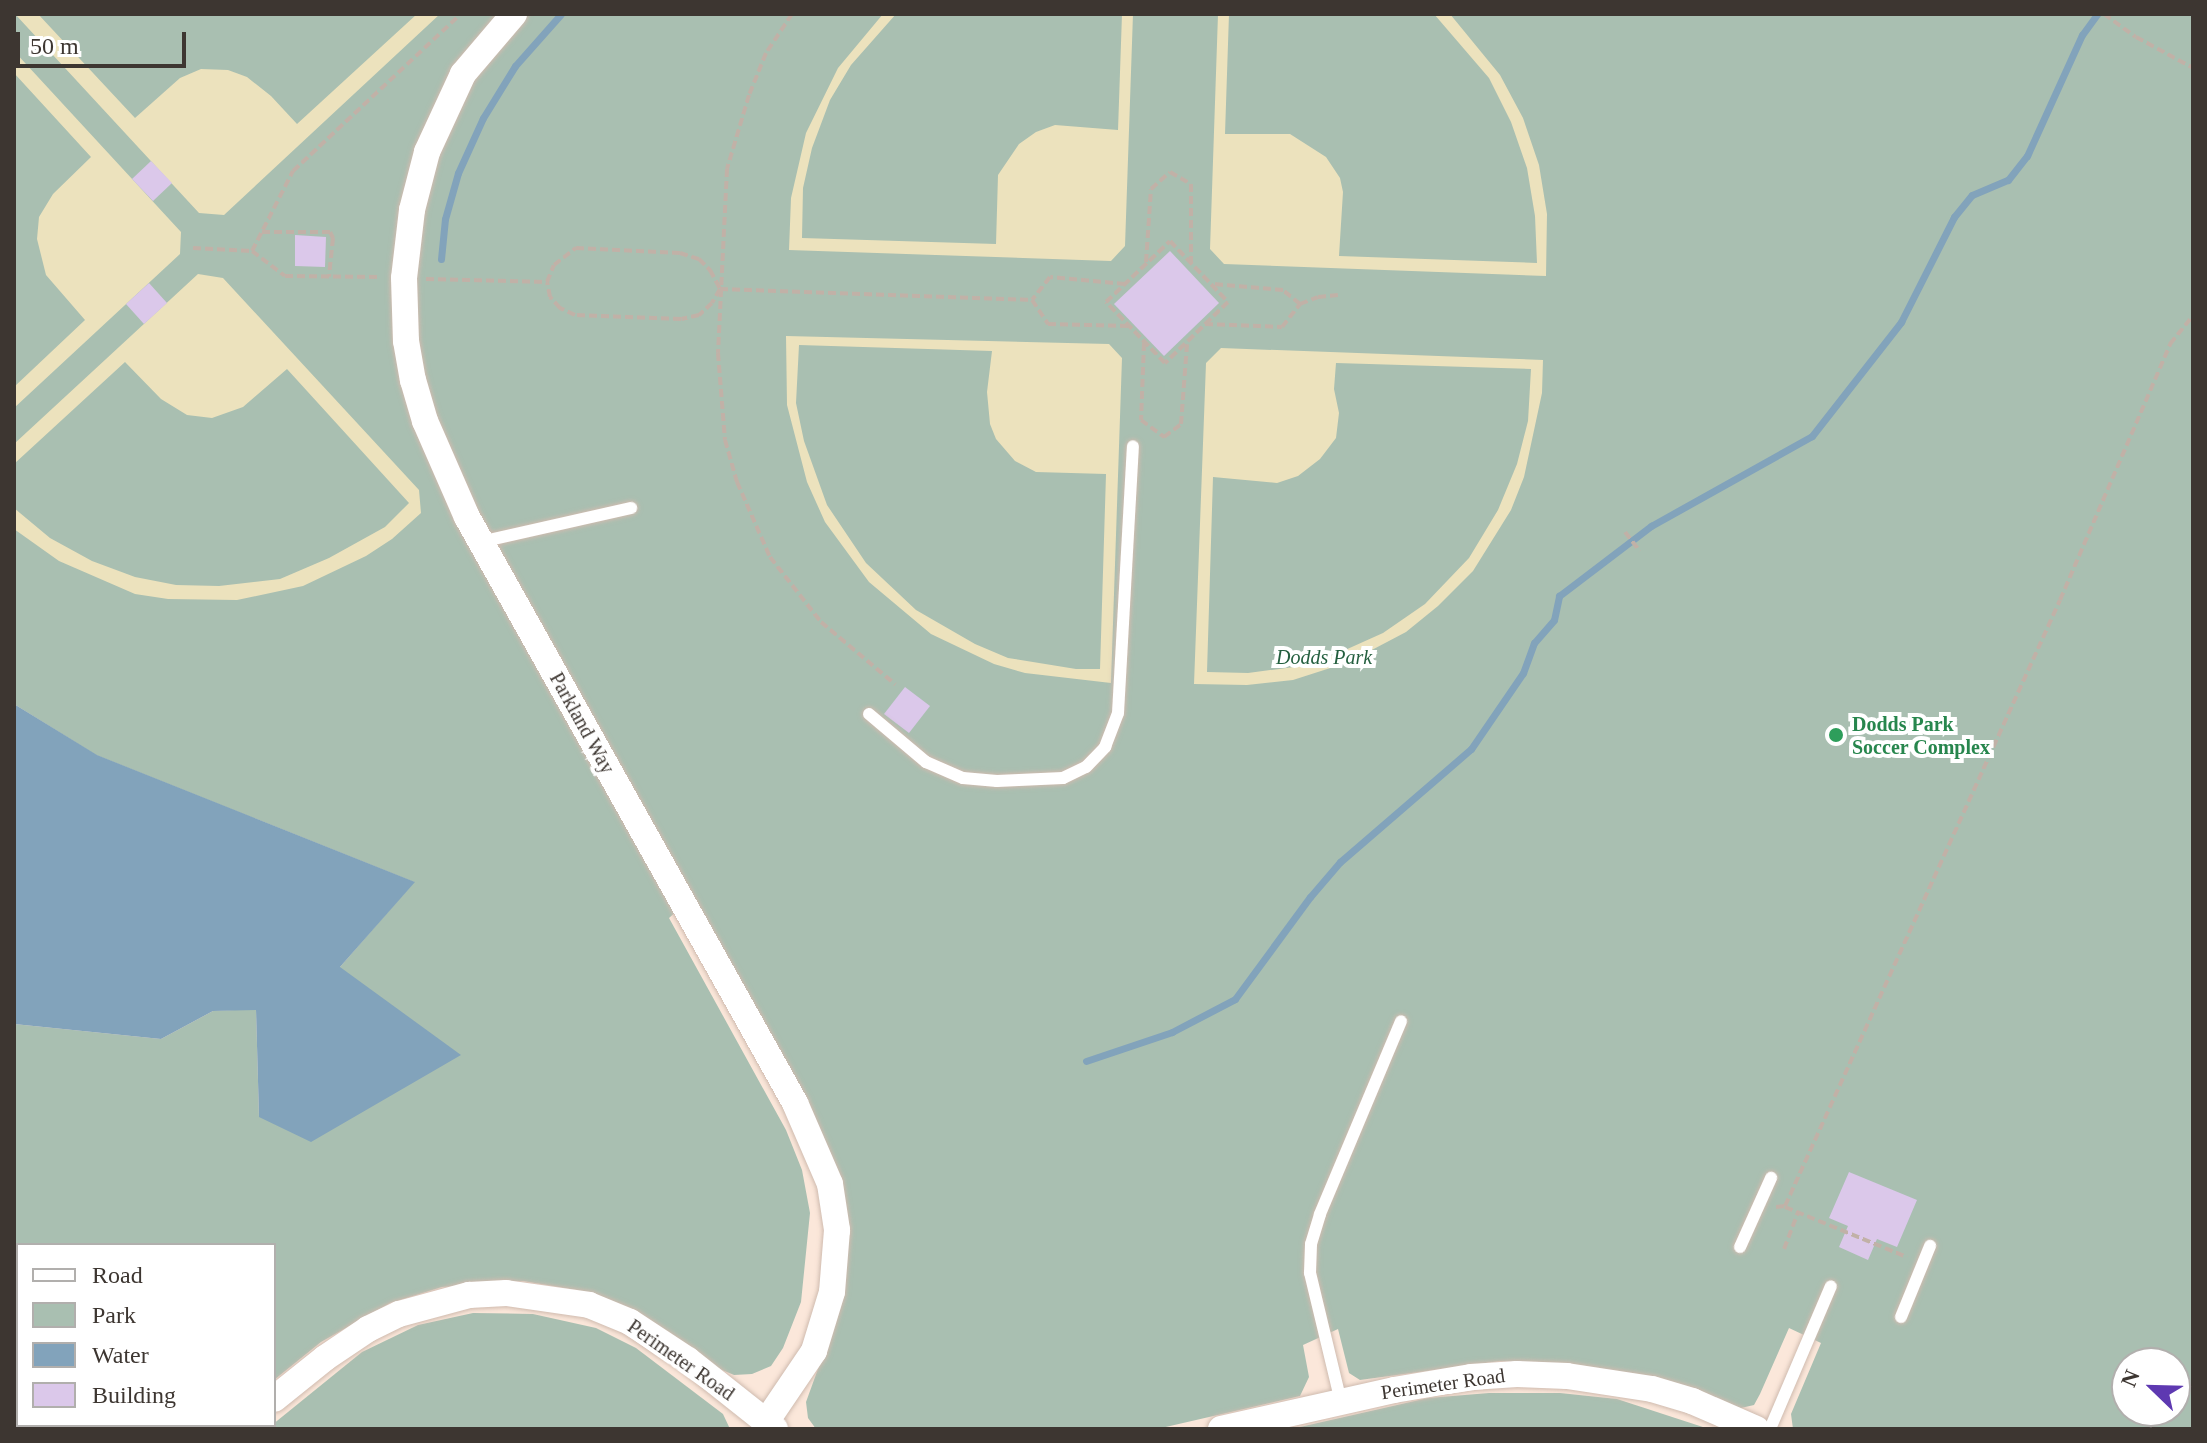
<!DOCTYPE html>
<html>
<head>
<meta charset="utf-8">
<style>
  body { margin:0 }
  #map { position:relative; width:2207px; height:1443px; overflow:hidden; background:#fbe7da; font-family:"Times New Roman",serif }
  div>[style] { position:absolute }
  [style*='--x'] { left:calc(var(--x)*1px); top:calc(var(--y)*1px); width:calc(var(--w)*1px); rotate:calc(var(--a)*1deg) }
  .green>* { inset:0; background:#a9bfb1 }
  .sand>* { inset:0; background:#ece2bd }
  .water>* { inset:0; background:#82a3bb }
  .stream>* { height:7px; margin:-3.5px; padding:0 3.5px; transform-origin:3.5px; border-radius:3.5px; background:#82a3bb }
  .building>* { inset:0; background:#dbc8ea }
  .path>* { height:4px; margin-top:-2px; transform-origin:0; background:repeating-linear-gradient(90deg,#c1b1a7 0 8px,transparent 0 12px) }
  .roads { filter:drop-shadow(0 0 2px #cfbbaf) drop-shadow(0 0 2px #cfbbaf) }
  .service>* { height:12px; margin:-6px; padding:0 6px; transform-origin:6px; border-radius:6px; background:#fff }
  .minor>* { height:26px; margin:-13px; padding:0 13px; transform-origin:13px; border-radius:13px; background:#fff }
  .dots>* { width:22px; height:22px; translate:-50% -50%; box-sizing:border-box; border:4px solid #fff; border-radius:50% }
  span { translate:-50% -50%; white-space:nowrap; text-align:center; line-height:1.15; -webkit-text-stroke:8px #fff; paint-order:stroke }
  .park-label { font-size:20px; color:#245f3f; font-style:italic }
  .street-label { font-size:20px; color:#3d3631 }
  .leisure-label { font-size:20px; color:#27864d; font-weight:700 }
  .left { translate:0 -50%; text-align:left }
  .frame { position:absolute; inset:0; border:16px solid #3d3631; pointer-events:none }
  .legend { position:absolute; left:16px; top:1243px; width:260px; height:184px; box-sizing:border-box; background:#fff; border:2px solid #b1afad; margin:0; padding:10px 14px; list-style:none; font-size:24px; color:#3d3631 }
  .legend li { display:flex; align-items:center; gap:16px; height:40px }
  .legend b { width:40px; border:2px solid #b1afad }
  .north { position:absolute; left:2111px; top:1347px; width:80px; height:80px; box-sizing:border-box; background:#fff; border:2px solid #b1afad; border-radius:50%; rotate:293deg; font-size:22px; font-weight:700; line-height:32px; text-align:center; color:#3d3631 }
  .north::after { content:''; display:block; margin:auto; width:28px; height:36px; background:#5e39b1; clip-path:polygon(50% 0,100% 100%,50% 72%,0 100%) }
  .scale { position:absolute; left:16px; top:32px; width:170px; height:36px; box-sizing:border-box; border:4px solid #3d3631; border-top:0; padding-left:10px; font-size:24px; line-height:28px; white-space:nowrap; color:#3d3631; -webkit-text-stroke:6px #fff; paint-order:stroke }
</style>
</head>
<body>
<div id="map">
  <div class="green">
    <div style="clip-path:polygon(evenodd,14px 14px,2193px 14px,2193px 1429px,1793px 1429px,1791px 1414px,1821px 1343px,1789px 1328px,1760px 1394px,1754px 1405px,1741px 1408px,1572px 1366px,1500px 1361px,1360px 1380px,1349px 1373px,1338px 1329px,1303px 1345px,1309px 1377px,1300px 1396px,1157px 1429px,816px 1429px,808px 1418px,806px 1402px,831px 1333px,847px 1237px,692px 897px,669px 918px,786px 1130px,802px 1170px,810px 1213px,801px 1302px,783px 1348px,771px 1366px,752px 1374px,734px 1375px,710px 1365px,631px 1310px,577px 1290px,523px 1281px,442px 1287px,390px 1303px,321px 1342px,274px 1380px,274px 1245px,18px 1245px,18px 1425px,66px 1425px,64px 1429px,14px 1429px,14px 1024px,161px 1039px,213px 1011px,256px 1009px,259px 1117px,340px 967px,414px 882px,96px 755px,14px 704px,14px 14px,2127px 1363px,2175px 1363px,2175px 1411px,2127px 1411px,2127px 1363px)"></div>
    <div style="clip-path:polygon(473px 1313px,533px 1314px,596px 1328px,636px 1348px,723px 1414px,730px 1429px,267px 1429px,362px 1352px,418px 1325px)"></div>
    <div style="clip-path:polygon(1489px 1393px,1560px 1393px,1617px 1399px,1709px 1429px,1291px 1429px,1428px 1398px)"></div>
    <div style="clip-path:polygon(146px 1425px,218px 1425px,213px 1429px,141px 1429px)"></div>
  </div>
  <div class="sand">
    <div style="clip-path:polygon(15px 14px,38px 14px,135px 118px,180px 78px,201px 69px,228px 70px,247px 77px,271px 96px,297px 124px,417px 14px,440px 14px,224px 215px,199px 213px)"></div>
    <div style="clip-path:polygon(883px 14px,896px 14px,851px 65px,830px 100px,812px 148px,803px 188px,802px 238px,996px 244px,998px 175px,1019px 144px,1036px 132px,1055px 125px,1118px 130px,1122px 14px,1133px 14px,1125px 246px,1111px 261px,789px 250px,791px 198px,806px 133px,838px 68px)"></div>
    <div style="clip-path:polygon(1218px 14px,1229px 14px,1225px 134px,1290px 134px,1326px 157px,1340px 178px,1343px 192px,1339px 256px,1537px 263px,1535px 216px,1527px 168px,1511px 122px,1489px 78px,1434px 14px,1450px 14px,1500px 75px,1523px 118px,1539px 165px,1547px 214px,1546px 276px,1224px 264px,1210px 249px)"></div>
    <div style="clip-path:polygon(14px 51px,181px 232px,180px 254px,14px 408px,14px 387px,85px 320px,46px 275px,37px 239px,39px 217px,53px 194px,91px 157px,14px 73px)"></div>
    <div style="clip-path:polygon(198px 274px,223px 278px,419px 490px,421px 513px,392px 539px,366px 556px,303px 586px,237px 600px,168px 599px,135px 594px,59px 561px,14px 529px,14px 508px,50px 538px,92px 561px,135px 577px,176px 585px,219px 586px,280px 579px,329px 558px,385px 527px,409px 503px,287px 369px,243px 407px,212px 418px,187px 415px,161px 399px,125px 362px,14px 464px,14px 444px)"></div>
    <div style="clip-path:polygon(evenodd,786px 336px,1109px 344px,1122px 358px,1111px 683px,1025px 673px,994px 664px,931px 634px,869px 582px,825px 522px,807px 482px,787px 405px,786px 336px,799px 345px,992px 351px,987px 392px,990px 424px,996px 439px,1015px 461px,1036px 472px,1106px 474px,1100px 669px,1076px 669px,1008px 658px,975px 644px,916px 610px,866px 563px,827px 505px,804px 441px,796px 403px,799px 345px)"></div>
    <div style="clip-path:polygon(evenodd,1221px 348px,1543px 360px,1542px 393px,1524px 477px,1511px 510px,1473px 571px,1438px 606px,1406px 632px,1349px 662px,1293px 680px,1247px 685px,1194px 684px,1206px 363px,1221px 348px,1336px 363px,1531px 369px,1528px 421px,1517px 464px,1498px 510px,1469px 558px,1425px 604px,1383px 633px,1334px 655px,1294px 667px,1248px 673px,1207px 672px,1213px 477px,1277px 483px,1298px 476px,1320px 459px,1336px 438px,1339px 413px,1334px 389px,1336px 363px)"></div>
  </div>
  <div class="water">
    <div style="clip-path:polygon(14px 704px,97px 755px,415px 882px,340px 967px,461px 1055px,311px 1142px,259px 1117px,256px 1010px,213px 1011px,161px 1039px,14px 1024px)"></div>
  </div>
  <div class="stream">
    <div style="--x:441;--y:259;--w:40;--a:-84.3"></div>
    <div style="--x:445;--y:219;--w:48;--a:-74.2"></div>
    <div style="--x:458;--y:173;--w:60;--a:-65.6"></div>
    <div style="--x:483;--y:118;--w:61;--a:-58.4"></div>
    <div style="--x:515;--y:66;--w:69;--a:-48.5"></div>
    <div style="--x:1086;--y:1061;--w:91;--a:-18.6"></div>
    <div style="--x:1172;--y:1032;--w:71;--a:-27.6"></div>
    <div style="--x:1235;--y:999;--w:127;--a:-53.7"></div>
    <div style="--x:1310;--y:897;--w:46;--a:-49.4"></div>
    <div style="--x:1340;--y:862;--w:173;--a:-40.8"></div>
    <div style="--x:1471;--y:749;--w:92;--a:-55.6"></div>
    <div style="--x:1523;--y:673;--w:32;--a:-70"></div>
    <div style="--x:1534;--y:643;--w:30;--a:-49"></div>
    <div style="--x:1554;--y:620;--w:25;--a:-78"></div>
    <div style="--x:1559;--y:596;--w:116;--a:-37.3"></div>
    <div style="--x:1651;--y:526;--w:184;--a:-29.2"></div>
    <div style="--x:1812;--y:436;--w:145;--a:-52"></div>
    <div style="--x:1901;--y:322;--w:118;--a:-63.2"></div>
    <div style="--x:1954;--y:217;--w:28;--a:-51"></div>
    <div style="--x:1972;--y:195;--w:39;--a:-23"></div>
    <div style="--x:2008;--y:180;--w:31;--a:-52"></div>
    <div style="--x:2027;--y:156;--w:133;--a:-65.6"></div>
    <div style="--x:2082;--y:35;--w:26;--a:-54"></div>
  </div>
  <div class="building">
    <div style="clip-path:polygon(151px 161px,172px 183px,153px 201px,132px 179px)"></div>
    <div style="clip-path:polygon(295px 235px,326px 237px,325px 267px,295px 266px)"></div>
    <div style="clip-path:polygon(1170px 251px,1219px 303px,1164px 356px,1114px 304px)"></div>
    <div style="clip-path:polygon(149px 283px,167px 303px,144px 324px,126px 304px)"></div>
    <div style="clip-path:polygon(905px 687px,930px 706px,909px 733px,884px 714px)"></div>
    <div style="clip-path:polygon(1849px 1172px,1917px 1200px,1897px 1247px,1877px 1239px,1868px 1260px,1839px 1247px,1848px 1226px,1829px 1218px)"></div>
  </div>
  <div class="path">
    <div style="--x:792;--y:14;--w:47;--a:123.7"></div>
    <div style="--x:766;--y:53;--w:45;--a:112"></div>
    <div style="--x:749;--y:95;--w:77;--a:106.6"></div>
    <div style="--x:727;--y:169;--w:184;--a:92.8"></div>
    <div style="--x:718;--y:353;--w:87;--a:85.4"></div>
    <div style="--x:725;--y:440;--w:44;--a:74.1"></div>
    <div style="--x:737;--y:482;--w:82;--a:66.3"></div>
    <div style="--x:770;--y:557;--w:83;--a:51.9"></div>
    <div style="--x:821;--y:622;--w:97;--a:40"></div>
    <div style="--x:2104;--y:14;--w:39;--a:36"></div>
    <div style="--x:2136;--y:37;--w:65;--a:28.5"></div>
    <div style="--x:262;--y:232;--w:68;--a:0"></div>
    <div style="--x:330;--y:232;--w:7;--a:63"></div>
    <div style="--x:333;--y:238;--w:39;--a:96"></div>
    <div style="--x:1170;--y:241;--w:84;--a:46.4"></div>
    <div style="--x:1228;--y:302;--w:88;--a:135.9"></div>
    <div style="--x:1165;--y:363;--w:85;--a:-134"></div>
    <div style="--x:1106;--y:302;--w:88;--a:-43.6"></div>
    <div style="--x:193;--y:248;--w:59;--a:2.9"></div>
    <div style="--x:252;--y:251;--w:41;--a:37.1"></div>
    <div style="--x:285;--y:276;--w:96;--a:0.6"></div>
    <div style="--x:576;--y:248;--w:104;--a:2.8"></div>
    <div style="--x:680;--y:253;--w:20;--a:18"></div>
    <div style="--x:699;--y:259;--w:16;--a:45"></div>
    <div style="--x:710;--y:270;--w:21;--a:62"></div>
    <div style="--x:720;--y:289;--w:16;--a:120"></div>
    <div style="--x:712;--y:303;--w:18;--a:137"></div>
    <div style="--x:699;--y:315;--w:18;--a:167"></div>
    <div style="--x:681;--y:319;--w:106;--a:-177.8"></div>
    <div style="--x:575;--y:315;--w:17;--a:-155"></div>
    <div style="--x:560;--y:308;--w:15;--a:-132"></div>
    <div style="--x:550;--y:297;--w:15;--a:-101"></div>
    <div style="--x:547;--y:282;--w:18;--a:-68"></div>
    <div style="--x:554;--y:265;--w:28;--a:-38"></div>
    <div style="--x:252;--y:251;--w:90;--a:-62.9"></div>
    <div style="--x:293;--y:171;--w:230;--a:-43.1"></div>
    <div style="--x:1146;--y:262;--w:73;--a:-86.1"></div>
    <div style="--x:1151;--y:189;--w:25;--a:-42"></div>
    <div style="--x:1170;--y:172;--w:24;--a:30"></div>
    <div style="--x:1191;--y:184;--w:80;--a:90"></div>
    <div style="--x:426;--y:279;--w:121;--a:1.4"></div>
    <div style="--x:1125;--y:284;--w:75;--a:-174.7"></div>
    <div style="--x:1050;--y:277;--w:29;--a:128"></div>
    <div style="--x:1032;--y:300;--w:29;--a:56"></div>
    <div style="--x:1048;--y:324;--w:81;--a:1.4"></div>
    <div style="--x:720;--y:289;--w:312;--a:2"></div>
    <div style="--x:1300;--y:304;--w:19;--a:-21"></div>
    <div style="--x:1318;--y:297;--w:20;--a:-6"></div>
    <div style="--x:1205;--y:324;--w:77;--a:2.2"></div>
    <div style="--x:1282;--y:327;--w:29;--a:-52"></div>
    <div style="--x:1300;--y:304;--w:22;--a:-141"></div>
    <div style="--x:1283;--y:290;--w:70;--a:-175.1"></div>
    <div style="--x:1144;--y:343;--w:77;--a:92.2"></div>
    <div style="--x:1141;--y:420;--w:29;--a:36"></div>
    <div style="--x:1164;--y:437;--w:21;--a:-37"></div>
    <div style="--x:1181;--y:424;--w:80;--a:-85.7"></div>
    <div style="--x:1625;--y:532;--w:24;--a:52"></div>
    <div style="--x:1776;--y:1207;--w:9;--a:-6"></div>
    <div style="--x:1785;--y:1206;--w:665;--a:-65.59"></div>
    <div style="--x:2060;--y:600;--w:279;--a:-66.7"></div>
    <div style="--x:2170;--y:344;--w:36;--a:-51"></div>
    <div style="--x:1785;--y:1207;--w:132;--a:22.3"></div>
    <div style="--x:1784;--y:1249;--w:40;--a:-69"></div>
  </div>
  <div class="roads">
    <div class="service">
      <div style="--x:480;--y:542;--w:155;--a:-12.7"></div>
      <div style="--x:869;--y:714;--w:75;--a:40.1"></div>
      <div style="--x:926;--y:762;--w:40;--a:23.4"></div>
      <div style="--x:963;--y:778;--w:34;--a:5"></div>
      <div style="--x:997;--y:781;--w:66;--a:-2.6"></div>
      <div style="--x:1063;--y:778;--w:25;--a:-26"></div>
      <div style="--x:1086;--y:767;--w:28;--a:-46"></div>
      <div style="--x:1105;--y:747;--w:36;--a:-69"></div>
      <div style="--x:1118;--y:713;--w:267;--a:-86.8"></div>
      <div style="--x:1740;--y:1247;--w:76;--a:-65.8"></div>
      <div style="--x:1901;--y:1317;--w:77;--a:-67.8"></div>
      <div style="--x:1341;--y:1402;--w:133;--a:-103.5"></div>
      <div style="--x:1310;--y:1273;--w:29;--a:-88"></div>
      <div style="--x:1311;--y:1244;--w:31;--a:-73"></div>
      <div style="--x:1320;--y:1214;--w:209;--a:-67.2"></div>
      <div style="--x:1770;--y:1429;--w:155;--a:-66.9"></div>
    </div>
    <div class="minor">
      <div style="--x:514;--y:14;--w:79;--a:130.4"></div>
      <div style="--x:463;--y:74;--w:86;--a:114.8"></div>
      <div style="--x:427;--y:152;--w:60;--a:104.5"></div>
      <div style="--x:412;--y:210;--w:68;--a:96.7"></div>
      <div style="--x:404;--y:278;--w:63;--a:88.2"></div>
      <div style="--x:406;--y:341;--w:40;--a:80"></div>
      <div style="--x:413;--y:380;--w:43;--a:73.7"></div>
      <div style="--x:425;--y:421;--w:105;--a:66.4"></div>
      <div style="--x:467;--y:517;--w:672;--a:60.76"></div>
      <div style="--x:795;--y:1103;--w:88;--a:66.6"></div>
      <div style="--x:830;--y:1184;--w:47;--a:81.3"></div>
      <div style="--x:837;--y:1230;--w:62;--a:94.6"></div>
      <div style="--x:832;--y:1292;--w:62;--a:107"></div>
      <div style="--x:814;--y:1351;--w:86;--a:124.1"></div>
      <div style="--x:274;--y:1399;--w:65;--a:-38.8"></div>
      <div style="--x:325;--y:1358;--w:52;--a:-34"></div>
      <div style="--x:368;--y:1329;--w:34;--a:-26"></div>
      <div style="--x:399;--y:1314;--w:73;--a:-15.2"></div>
      <div style="--x:469;--y:1295;--w:37;--a:-3"></div>
      <div style="--x:506;--y:1293;--w:84;--a:8.2"></div>
      <div style="--x:589;--y:1305;--w:44;--a:22.5"></div>
      <div style="--x:630;--y:1322;--w:69;--a:33.2"></div>
      <div style="--x:688;--y:1360;--w:111;--a:38.4"></div>
      <div style="--x:236;--y:1429;--w:6;--a:-39"></div>
      <div style="--x:1221;--y:1429;--w:177;--a:-12.7"></div>
      <div style="--x:1394;--y:1390;--w:78;--a:-9.6"></div>
      <div style="--x:1471;--y:1377;--w:46;--a:-3.7"></div>
      <div style="--x:1517;--y:1374;--w:50;--a:2.3"></div>
      <div style="--x:1567;--y:1376;--w:86;--a:8.7"></div>
      <div style="--x:1652;--y:1389;--w:42;--a:16.7"></div>
      <div style="--x:1692;--y:1401;--w:70;--a:23.6"></div>
    </div>
  </div>
  <div class="dots">
    <div style="left:1836px;top:735px;background:#2e9e5b"></div>
  </div>
  <div class="park-label">
    <span style="left:1324px;top:657px">Dodds Park</span>
  </div>
  <div class="street-label">
    <span style="left:582px;top:723px;rotate:61deg">Parkland Way</span>
    <span style="left:681px;top:1360px;rotate:35deg">Perimeter Road</span>
    <span style="left:1443px;top:1384px;rotate:-8deg">Perimeter Road</span>
  </div>
  <div class="leisure-label">
    <span class="left" style="left:1852px;top:736px">Dodds Park<br>Soccer Complex</span>
  </div>
  <div class="frame"></div>
  <ul class="legend">
  <li><b style="height:10px;background:#fff"></b>Road</li>
  <li><b style="height:22px;background:#a9bfb1"></b>Park</li>
  <li><b style="height:22px;background:#82a3bb"></b>Water</li>
  <li><b style="height:22px;background:#dbc8ea"></b>Building</li>
  </ul>
  <div class="north">N</div>
  <div class="scale">50 m</div>
</div>
</body>
</html>
